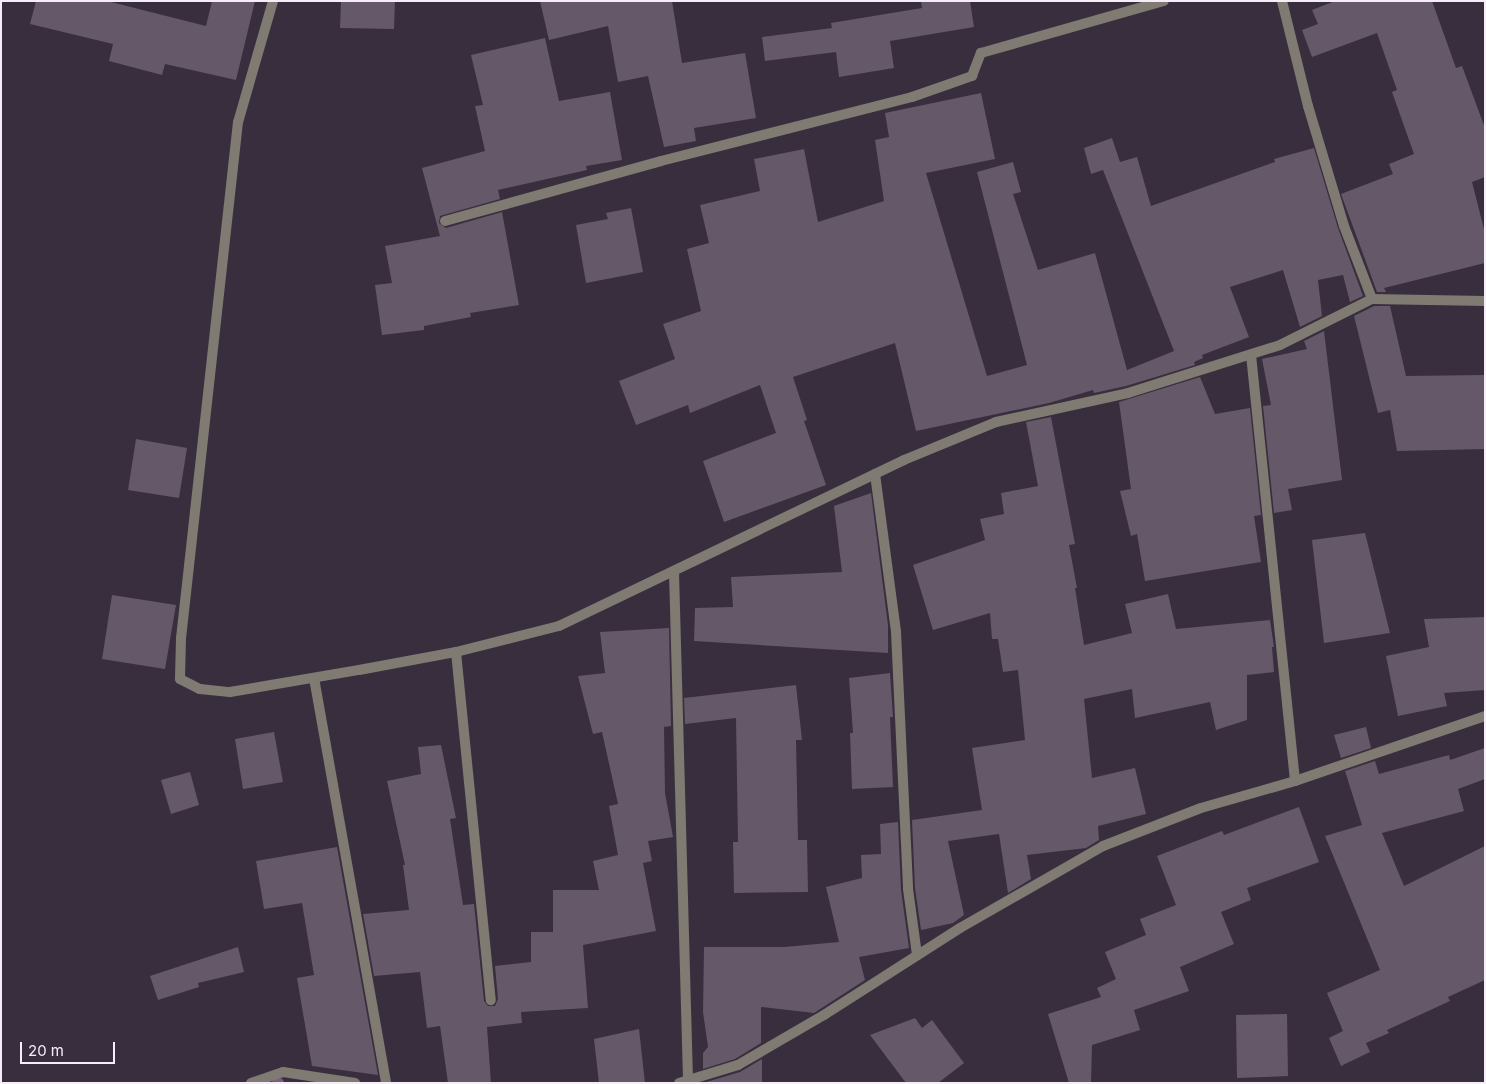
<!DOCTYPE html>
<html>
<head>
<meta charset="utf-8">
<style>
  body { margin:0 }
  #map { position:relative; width:1486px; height:1084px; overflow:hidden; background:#392e3e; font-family:Inter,sans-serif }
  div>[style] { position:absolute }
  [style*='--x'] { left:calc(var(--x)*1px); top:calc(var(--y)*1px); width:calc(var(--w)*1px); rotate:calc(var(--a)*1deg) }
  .stream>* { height:10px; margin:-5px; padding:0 5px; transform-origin:5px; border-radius:5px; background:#776082 }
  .building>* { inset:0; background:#645869 }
  .street>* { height:10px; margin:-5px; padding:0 5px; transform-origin:5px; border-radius:5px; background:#7f7a72 }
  span { translate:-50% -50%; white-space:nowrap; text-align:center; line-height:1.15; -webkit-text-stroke:4.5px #392e3e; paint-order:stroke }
  .frame { position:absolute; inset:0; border:2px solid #f5eef8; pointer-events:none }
  .scale { position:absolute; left:20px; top:1042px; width:95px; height:22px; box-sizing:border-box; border:2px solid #f5eef8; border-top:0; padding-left:6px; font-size:15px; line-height:18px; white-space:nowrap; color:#f5eef8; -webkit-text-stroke:4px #392e3e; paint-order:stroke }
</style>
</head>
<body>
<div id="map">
  <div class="stream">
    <div style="--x:277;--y:1083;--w:2;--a:0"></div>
  </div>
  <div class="building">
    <div style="clip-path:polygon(36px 1px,107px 1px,206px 26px,212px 1px,255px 1px,236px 80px,165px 64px,162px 75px,109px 61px,113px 44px,30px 24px)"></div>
    <div style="clip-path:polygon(341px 1px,395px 1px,394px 29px,340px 28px)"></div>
    <div style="clip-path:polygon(540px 1px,672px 1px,682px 63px,745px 53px,756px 118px,694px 128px,696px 141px,664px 147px,648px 76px,618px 82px,608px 26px,549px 40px)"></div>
    <div style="clip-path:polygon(921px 1px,970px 1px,974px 27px,890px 41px,894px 68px,839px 77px,836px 52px,765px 61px,762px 37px,832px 28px,831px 23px,922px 8px)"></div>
    <div style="clip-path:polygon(1335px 1px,1432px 1px,1456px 68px,1462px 66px,1485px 128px,1485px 177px,1472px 182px,1485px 233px,1485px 263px,1384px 288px,1386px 292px,1377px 292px,1341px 194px,1393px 174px,1389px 164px,1414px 154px,1392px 92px,1397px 90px,1377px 33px,1312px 57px,1302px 30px,1318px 24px,1312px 10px)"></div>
    <div style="clip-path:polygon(545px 38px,559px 101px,610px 92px,622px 160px,586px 166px,587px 170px,498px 190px,500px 199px,440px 216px,439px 223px,446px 228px,502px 212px,519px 305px,470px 313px,471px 317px,424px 326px,424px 330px,382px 335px,375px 285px,392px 283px,385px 246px,440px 236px,422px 168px,485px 151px,475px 106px,483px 105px,471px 55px)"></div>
    <div style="clip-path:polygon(981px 93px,995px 159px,926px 173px,987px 376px,1027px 365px,977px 172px,1013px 162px,1021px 192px,1013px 194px,1038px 270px,1095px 253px,1127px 370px,1174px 351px,1103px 170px,1091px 174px,1084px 148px,1112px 138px,1120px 162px,1137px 157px,1151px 206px,1275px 162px,1274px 159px,1314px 148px,1338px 228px,1363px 296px,1350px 302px,1343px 275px,1318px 280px,1322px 316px,1300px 327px,1283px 270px,1230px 287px,1249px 337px,1202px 355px,1203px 358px,1194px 362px,1195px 365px,1126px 386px,1094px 393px,1093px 390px,1049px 403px,916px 431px,895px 343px,793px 377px,807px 420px,804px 421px,826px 485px,724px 522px,703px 461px,776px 433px,760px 385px,690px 413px,688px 405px,636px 425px,619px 381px,675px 359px,663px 324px,701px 311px,687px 249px,709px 243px,700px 205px,760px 191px,754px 159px,804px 149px,818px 222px,884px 201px,875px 140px,889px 137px,885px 113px)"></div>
    <div style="clip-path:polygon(631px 208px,643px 272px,586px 283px,576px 225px,608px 219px,606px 213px)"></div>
    <div style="clip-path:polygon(1374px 306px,1390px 306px,1406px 376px,1485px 375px,1485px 449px,1397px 451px,1390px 410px,1378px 413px,1354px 316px)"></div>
    <div style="clip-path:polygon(1324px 331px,1342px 480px,1288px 489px,1292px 510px,1274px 513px,1263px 406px,1271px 405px,1262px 359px,1307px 349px,1304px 341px)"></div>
    <div style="clip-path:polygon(1200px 377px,1215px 414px,1250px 408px,1261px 515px,1254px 516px,1261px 562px,1145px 581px,1137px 534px,1131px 536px,1120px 491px,1131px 489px,1119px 402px)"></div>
    <div style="clip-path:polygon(1051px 417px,1075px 544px,1069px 545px,1077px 588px,1075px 588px,1084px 645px,1132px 633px,1125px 604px,1168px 594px,1176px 629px,1270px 620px,1274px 647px,1272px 647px,1274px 672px,1247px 675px,1247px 720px,1216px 730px,1210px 702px,1135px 718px,1132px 689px,1084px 699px,1092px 778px,1135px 768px,1146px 814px,1098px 826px,1099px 840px,1086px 848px,1027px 855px,1031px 879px,1008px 893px,999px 834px,948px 841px,964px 915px,953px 923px,921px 930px,915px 888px,912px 820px,982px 810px,972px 748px,1025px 740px,1018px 670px,1003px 672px,998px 639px,992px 639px,990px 613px,933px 630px,913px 565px,985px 540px,980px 519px,1004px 514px,1001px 493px,1038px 486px,1026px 422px)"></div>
    <div style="clip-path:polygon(136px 439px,187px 448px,179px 498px,128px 490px)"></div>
    <div style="clip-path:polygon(871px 493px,888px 625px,888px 653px,694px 641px,695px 608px,733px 607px,731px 577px,842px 572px,834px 506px)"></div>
    <div style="clip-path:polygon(1365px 533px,1390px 633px,1324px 643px,1312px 540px)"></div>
    <div style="clip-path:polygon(112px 595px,176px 605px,165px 669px,102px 659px)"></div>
    <div style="clip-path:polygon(1485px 617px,1485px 690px,1444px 693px,1447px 706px,1398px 716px,1386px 656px,1429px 647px,1424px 619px)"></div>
    <div style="clip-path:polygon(669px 628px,671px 726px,664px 727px,665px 793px,673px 837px,648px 841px,652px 861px,643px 863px,656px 931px,583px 945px,588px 1008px,521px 1012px,522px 1023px,487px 1027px,491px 1083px,448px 1083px,440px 1026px,427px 1028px,420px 972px,374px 976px,363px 914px,409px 910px,403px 865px,405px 865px,387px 781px,421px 774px,418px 747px,441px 745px,456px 818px,450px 819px,463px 905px,474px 904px,484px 1001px,488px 1006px,495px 1006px,498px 999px,495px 966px,531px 962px,531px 932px,553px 932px,553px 890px,599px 890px,593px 861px,618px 855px,609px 806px,618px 804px,602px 732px,593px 734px,578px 676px,605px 673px,600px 632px)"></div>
    <div style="clip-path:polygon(890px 673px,893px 717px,890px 717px,893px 787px,852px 789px,850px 733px,853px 733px,849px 678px)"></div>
    <div style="clip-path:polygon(796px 685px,802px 740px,796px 740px,798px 840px,807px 840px,808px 892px,734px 893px,733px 842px,738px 842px,736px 718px,685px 724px,684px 698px)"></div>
    <div style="clip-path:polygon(1366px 727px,1371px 748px,1341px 758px,1334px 735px)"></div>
    <div style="clip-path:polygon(274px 732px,283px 782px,243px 789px,235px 739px)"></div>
    <div style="clip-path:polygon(1485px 748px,1485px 779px,1458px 789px,1464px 811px,1382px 833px,1404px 886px,1485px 846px,1485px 980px,1448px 997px,1450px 1001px,1387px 1030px,1389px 1033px,1366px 1043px,1370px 1052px,1341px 1066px,1329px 1038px,1343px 1031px,1327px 993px,1380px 970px,1325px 836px,1362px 825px,1345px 771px,1375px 761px,1379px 774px,1449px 755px,1450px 760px)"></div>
    <div style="clip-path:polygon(190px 772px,199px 805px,171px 814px,161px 780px)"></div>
    <div style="clip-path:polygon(1299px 807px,1319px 862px,1247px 888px,1251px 900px,1221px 912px,1234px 944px,1180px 967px,1189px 991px,1134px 1010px,1140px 1030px,1092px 1045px,1091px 1083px,1069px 1083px,1048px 1014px,1101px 997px,1097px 988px,1116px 979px,1105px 952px,1146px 935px,1140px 919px,1176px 905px,1157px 856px,1222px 831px,1224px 835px)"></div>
    <div style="clip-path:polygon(898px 822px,901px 890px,909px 948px,859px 957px,865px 980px,814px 1013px,761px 1007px,761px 1043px,735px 1059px,703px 1069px,703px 1053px,708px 1047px,703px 1012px,704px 947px,784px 947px,839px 942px,826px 887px,862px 878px,861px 855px,881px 854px,880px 824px)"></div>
    <div style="clip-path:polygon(337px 847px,378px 1075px,312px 1066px,297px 978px,314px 975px,302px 903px,264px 909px,256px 861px)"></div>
    <div style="clip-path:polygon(238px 947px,244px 972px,198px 983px,199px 987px,158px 1000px,150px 976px)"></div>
    <div style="clip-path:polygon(1287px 1014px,1288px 1076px,1237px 1078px,1236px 1015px)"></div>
    <div style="clip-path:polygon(915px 1018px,922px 1028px,932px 1020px,964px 1063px,938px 1083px,906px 1083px,870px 1035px)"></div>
    <div style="clip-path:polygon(639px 1029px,645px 1083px,599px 1083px,594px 1039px)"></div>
    <div style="clip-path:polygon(762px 1059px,762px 1083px,703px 1083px,740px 1072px)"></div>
  </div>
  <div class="street">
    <div style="--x:273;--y:1;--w:126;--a:106.1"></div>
    <div style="--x:238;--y:122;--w:519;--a:96.3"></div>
    <div style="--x:181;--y:638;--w:41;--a:91.4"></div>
    <div style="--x:180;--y:679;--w:22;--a:27"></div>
    <div style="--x:200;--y:689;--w:30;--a:6"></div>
    <div style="--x:230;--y:692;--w:131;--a:-9.7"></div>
    <div style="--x:359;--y:670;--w:99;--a:-10.5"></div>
    <div style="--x:456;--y:652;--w:106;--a:-14.2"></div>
    <div style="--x:559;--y:626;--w:383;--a:-25.7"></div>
    <div style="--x:904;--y:460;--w:100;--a:-22.4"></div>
    <div style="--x:996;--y:422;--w:135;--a:-12.4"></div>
    <div style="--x:1128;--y:393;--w:159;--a:-17.5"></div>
    <div style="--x:1280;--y:345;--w:103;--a:-26.6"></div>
    <div style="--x:1372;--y:299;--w:113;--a:1"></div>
    <div style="--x:1282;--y:1;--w:108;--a:76.1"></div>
    <div style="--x:1308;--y:106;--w:125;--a:73.3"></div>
    <div style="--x:1344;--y:226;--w:78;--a:69"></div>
    <div style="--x:445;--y:221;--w:224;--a:-15.5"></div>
    <div style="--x:661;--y:161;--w:259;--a:-14.3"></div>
    <div style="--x:912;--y:97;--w:64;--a:-19.3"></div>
    <div style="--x:972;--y:76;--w:25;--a:-69"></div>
    <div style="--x:981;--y:53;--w:190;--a:-15.9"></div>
    <div style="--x:1251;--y:355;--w:428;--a:84.1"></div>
    <div style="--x:875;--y:474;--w:159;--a:82.4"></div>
    <div style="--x:896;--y:632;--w:257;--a:87.3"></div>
    <div style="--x:908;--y:889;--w:67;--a:82.2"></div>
    <div style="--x:674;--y:572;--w:508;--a:88.42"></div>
    <div style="--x:456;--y:652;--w:350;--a:84.3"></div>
    <div style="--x:314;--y:678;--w:411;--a:79.9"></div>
    <div style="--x:251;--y:1083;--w:34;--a:-19"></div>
    <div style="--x:283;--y:1072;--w:73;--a:8.7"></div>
    <div style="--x:679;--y:1083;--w:62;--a:-17"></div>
    <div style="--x:738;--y:1065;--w:99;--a:-30.2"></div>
    <div style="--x:824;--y:1015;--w:161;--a:-32.6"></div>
    <div style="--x:960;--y:928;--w:165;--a:-29.8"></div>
    <div style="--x:1103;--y:846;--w:105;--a:-21.2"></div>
    <div style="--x:1201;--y:808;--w:98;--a:-16"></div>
    <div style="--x:1295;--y:781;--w:201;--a:-18.9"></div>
  </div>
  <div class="frame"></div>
  <div class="scale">20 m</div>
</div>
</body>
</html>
